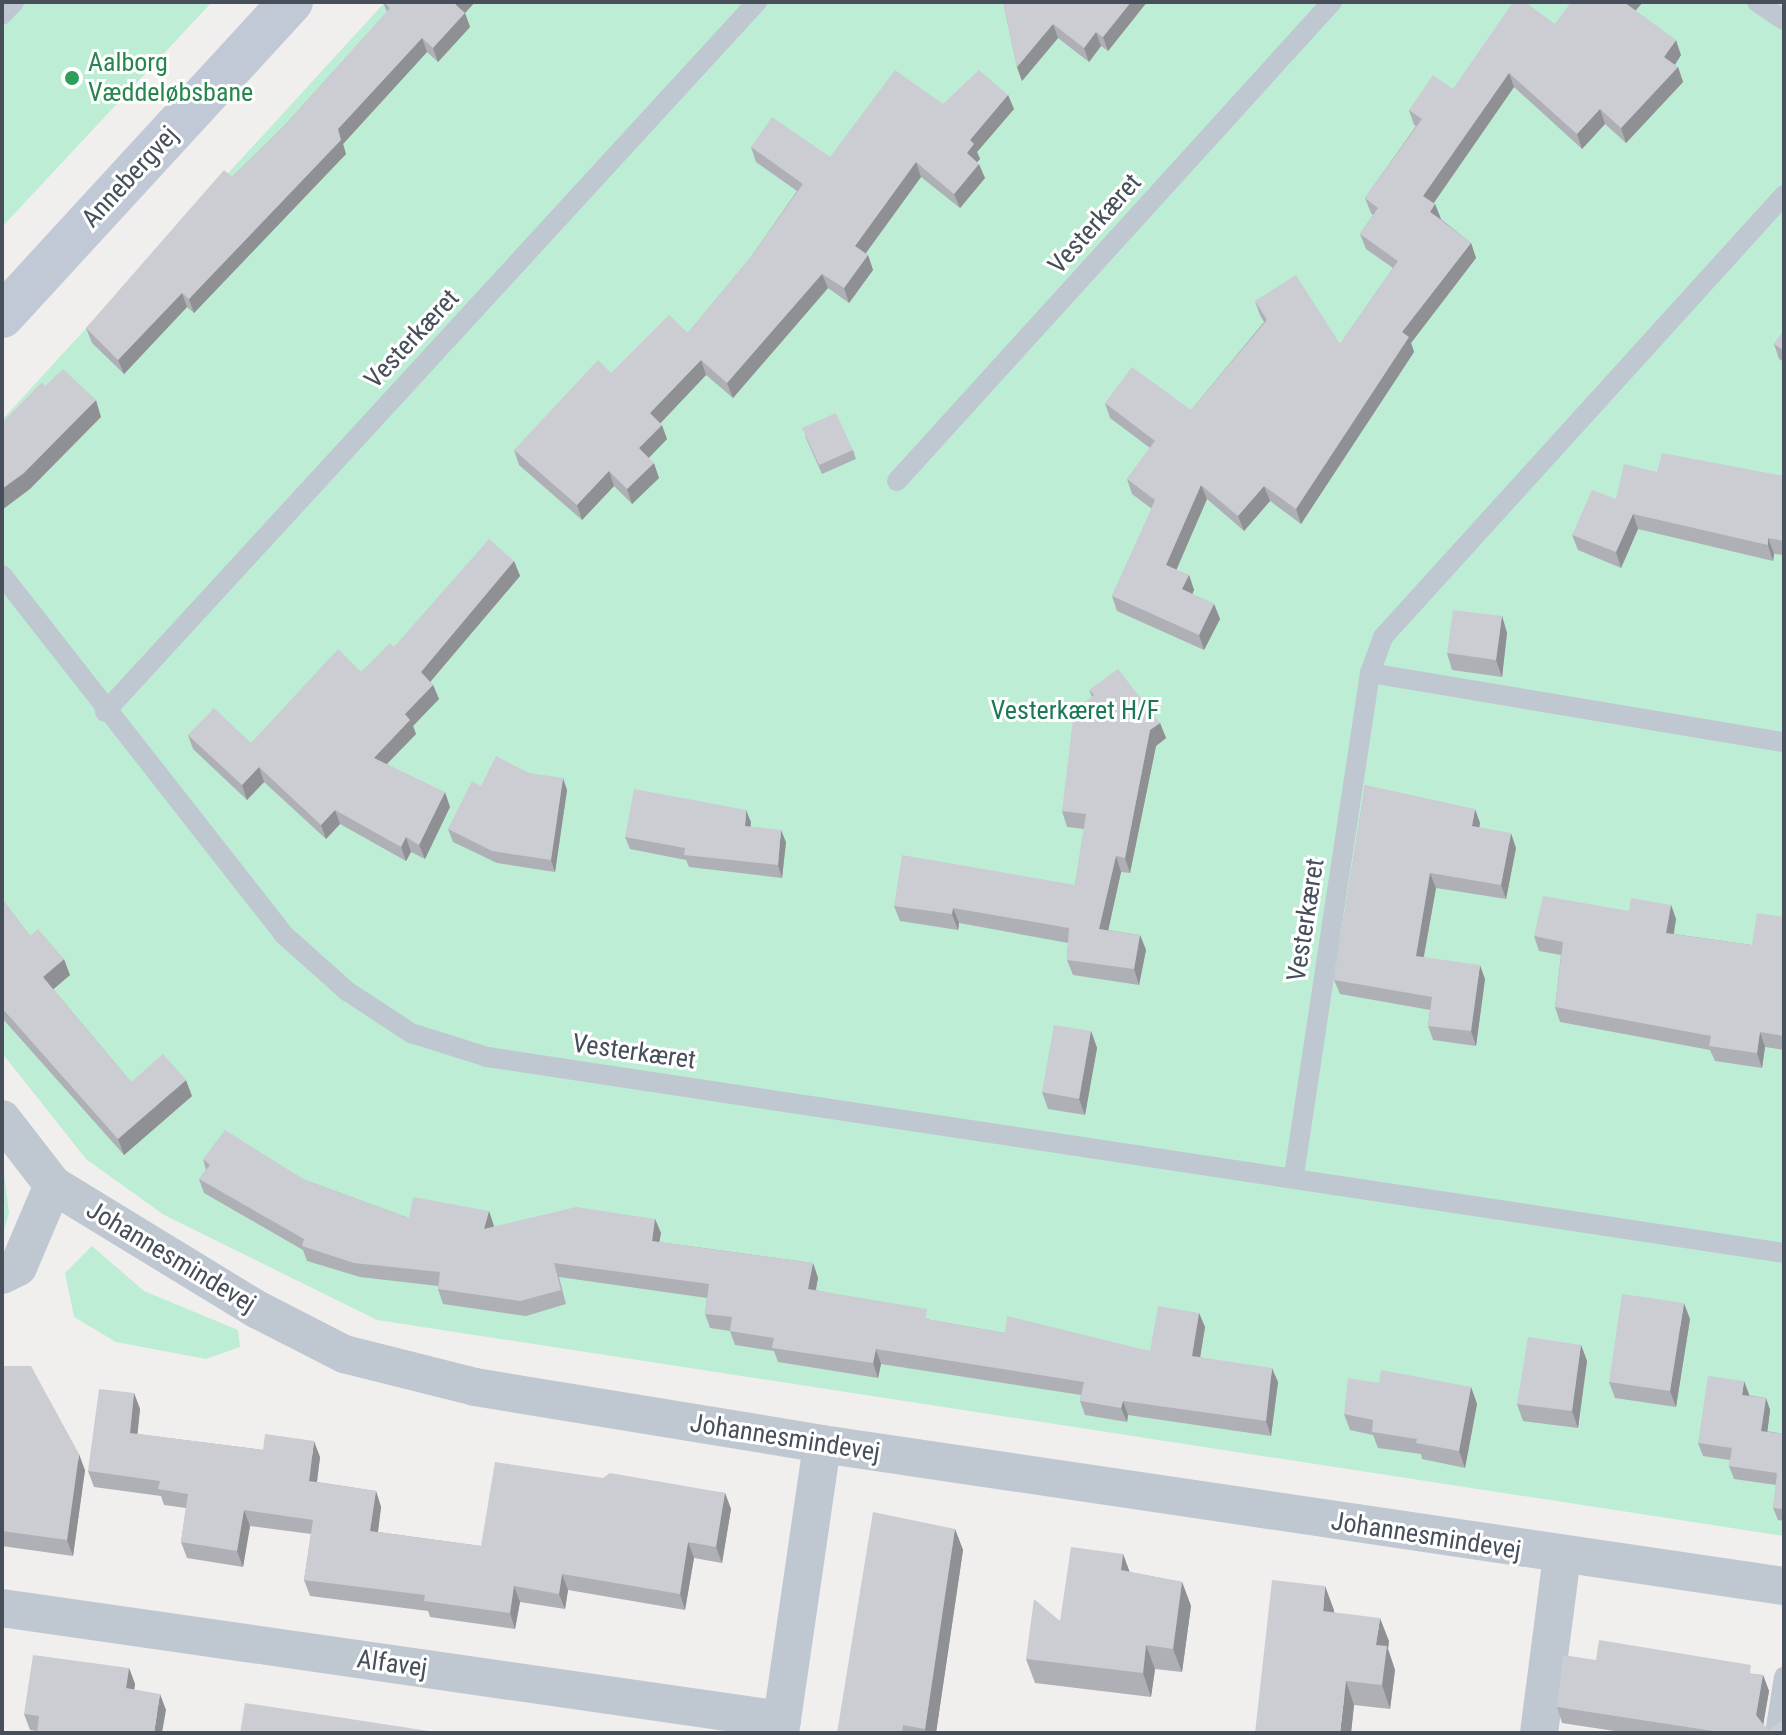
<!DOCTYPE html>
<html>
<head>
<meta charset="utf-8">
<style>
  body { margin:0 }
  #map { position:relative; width:1786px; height:1735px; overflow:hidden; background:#f1efee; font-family:"Roboto Condensed",sans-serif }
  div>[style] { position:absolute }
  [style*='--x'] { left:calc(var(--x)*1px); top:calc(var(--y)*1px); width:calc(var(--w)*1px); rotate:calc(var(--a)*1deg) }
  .green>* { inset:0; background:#beedd6 }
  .lane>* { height:20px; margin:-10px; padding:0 10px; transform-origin:10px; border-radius:10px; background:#bfc7d0 }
  .street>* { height:38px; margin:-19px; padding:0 19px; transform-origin:19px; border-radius:19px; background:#bfc7d0 }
  .secondary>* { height:44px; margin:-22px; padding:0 22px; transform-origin:22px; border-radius:22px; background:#c2c9d6 }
  .wall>* { inset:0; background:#afb0b5 }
  .shaded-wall>* { inset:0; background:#8e9094 }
  .building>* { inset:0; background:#cbcdd3 }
  .dots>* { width:22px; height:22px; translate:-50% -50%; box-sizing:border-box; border:4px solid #fff; border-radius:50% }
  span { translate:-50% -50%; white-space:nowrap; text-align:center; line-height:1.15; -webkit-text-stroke:6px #fff; paint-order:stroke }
  .leisure-label { font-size:26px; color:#27864d }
  .left { translate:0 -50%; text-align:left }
  .street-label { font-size:26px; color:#474f5b }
  .park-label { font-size:26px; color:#1b7956 }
  .frame { position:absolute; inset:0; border:4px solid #474f5b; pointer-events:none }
</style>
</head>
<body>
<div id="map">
  <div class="green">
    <div style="clip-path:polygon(2px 2px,212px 2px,2px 227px)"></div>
    <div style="clip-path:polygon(385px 2px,1784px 2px,1784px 1536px,377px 1320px,164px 1215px,86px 1159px,2px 1053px,2px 420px)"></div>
    <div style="clip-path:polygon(2px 1155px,9px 1213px,2px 1237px)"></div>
    <div style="clip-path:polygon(92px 1246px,144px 1291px,238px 1330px,240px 1347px,206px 1359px,116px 1342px,74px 1317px,65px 1273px)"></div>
  </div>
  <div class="lane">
    <div style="--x:1757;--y:2;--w:32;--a:34"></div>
    <div style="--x:2;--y:15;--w:18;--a:-47"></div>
    <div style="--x:897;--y:481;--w:647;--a:-47.76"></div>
    <div style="--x:2;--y:575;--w:456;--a:51.9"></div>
    <div style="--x:283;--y:934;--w:86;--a:41.7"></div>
    <div style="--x:347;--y:991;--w:77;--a:33.3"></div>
    <div style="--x:411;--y:1033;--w:80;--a:17.5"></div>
    <div style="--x:487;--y:1057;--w:1312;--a:8.59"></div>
    <div style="--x:1370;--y:673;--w:420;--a:9.5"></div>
    <div style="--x:105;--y:712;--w:964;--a:-47.44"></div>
    <div style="--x:1294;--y:1175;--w:508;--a:-81.39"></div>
    <div style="--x:1370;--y:673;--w:38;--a:-70"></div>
    <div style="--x:1383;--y:637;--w:597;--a:-47.78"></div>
    <div style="--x:1775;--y:1733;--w:57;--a:-80.9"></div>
  </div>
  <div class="street">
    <div style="--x:2;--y:1119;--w:83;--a:52.3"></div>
    <div style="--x:53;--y:1185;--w:240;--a:31.4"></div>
    <div style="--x:258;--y:1310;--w:97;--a:27.1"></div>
    <div style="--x:344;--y:1354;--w:135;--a:14.1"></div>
    <div style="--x:475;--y:1387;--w:352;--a:9.3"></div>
    <div style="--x:822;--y:1444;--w:972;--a:8.4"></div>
    <div style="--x:2;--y:1275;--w:18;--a:-27"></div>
    <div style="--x:18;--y:1267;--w:89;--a:-66.9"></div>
    <div style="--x:2;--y:1608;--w:788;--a:8.17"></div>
    <div style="--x:780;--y:1733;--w:292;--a:-81.7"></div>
    <div style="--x:1539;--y:1733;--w:177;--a:-82.6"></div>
  </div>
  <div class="secondary">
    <div style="--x:2;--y:316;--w:427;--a:-47.4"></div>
  </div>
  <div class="wall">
    <div style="clip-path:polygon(383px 2px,475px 2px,465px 13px,470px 27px,438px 62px,427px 52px,343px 144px,346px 154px,194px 313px,187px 307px,124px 374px,92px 343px,86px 328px,232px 177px,284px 126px,387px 12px)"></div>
    <div style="clip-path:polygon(1003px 2px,1147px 2px,1108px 51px,1101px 46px,1089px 62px,1058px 38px,1022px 81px,1017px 67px)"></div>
    <div style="clip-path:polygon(1643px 2px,1635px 11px,1681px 55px,1675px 65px,1678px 67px,1683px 82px,1626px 143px,1605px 124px,1582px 149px,1514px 87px,1434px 203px,1435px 204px,1441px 219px,1471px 243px,1476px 258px,1411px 343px,1414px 352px,1301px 524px,1270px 501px,1244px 531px,1207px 499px,1176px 570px,1189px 575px,1194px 590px,1192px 594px,1214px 604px,1220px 619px,1204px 650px,1117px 611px,1112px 596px,1152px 509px,1132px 494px,1127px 479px,1150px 448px,1110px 418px,1105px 403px,1191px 410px,1264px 322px,1260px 315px,1255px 301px,1340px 344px,1393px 268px,1366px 249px,1360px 234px,1373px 215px,1371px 213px,1365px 198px,1416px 126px,1414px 125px,1409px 110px,1453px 89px,1555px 24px)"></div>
    <div style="clip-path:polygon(1008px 95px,1014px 109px,977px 152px,980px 159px,977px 162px,985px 178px,960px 208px,921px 177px,866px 253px,868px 255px,873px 270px,849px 303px,828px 288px,733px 398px,706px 375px,660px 423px,667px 439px,648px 458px,659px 478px,632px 504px,614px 486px,582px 520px,519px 465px,514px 450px,611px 373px,688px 333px,750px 258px,797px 191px,756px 162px,751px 147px,830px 157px,943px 104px)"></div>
    <div style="clip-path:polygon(1784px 331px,1784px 362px,1779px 359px,1774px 344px)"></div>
    <div style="clip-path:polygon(805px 436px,853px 450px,856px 459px,822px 474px)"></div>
    <div style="clip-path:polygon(1657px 472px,1784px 476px,1784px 555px,1774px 554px,1773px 561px,1638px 529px,1621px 568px,1578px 550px,1572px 535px,1616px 499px)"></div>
    <div style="clip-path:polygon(514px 561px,520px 576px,430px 681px,433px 685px,439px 699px,413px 726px,416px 734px,387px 764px,450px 807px,425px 859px,411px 852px,406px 861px,340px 824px,326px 839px,264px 782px,247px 800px,193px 749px,188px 735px,251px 743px,361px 672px,394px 647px)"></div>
    <div style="clip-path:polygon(1502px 616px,1507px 633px,1502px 677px,1452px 670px,1447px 653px)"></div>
    <div style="clip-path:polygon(1089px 690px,1160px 723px,1166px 738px,1156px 746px,1130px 873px,1121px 872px,1108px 930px,1140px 935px,1146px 950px,1139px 985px,1073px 975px,1067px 960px,1068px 943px,959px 923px,958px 930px,900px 921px,894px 906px,1075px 885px,1084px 829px,1067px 827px,1062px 811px,1092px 697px)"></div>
    <div style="clip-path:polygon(529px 773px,567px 790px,555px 872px,497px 863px,453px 842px,448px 829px,481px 786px)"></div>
    <div style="clip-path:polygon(1365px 785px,1480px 823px,1479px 828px,1516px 848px,1506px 899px,1436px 888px,1424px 957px,1485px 979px,1476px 1046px,1433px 1040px,1428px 1026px,1430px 1010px,1340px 994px,1334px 980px)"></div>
    <div style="clip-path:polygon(751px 822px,750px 827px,786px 842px,782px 878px,689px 867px,686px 860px,630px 849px,625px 837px)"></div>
    <div style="clip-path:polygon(2px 899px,30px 936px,70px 975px,53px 989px,131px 1082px,192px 1096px,124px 1155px,2px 1018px)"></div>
    <div style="clip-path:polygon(1671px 905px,1676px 919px,1674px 934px,1752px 945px,1784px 917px,1784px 1050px,1765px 1047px,1762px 1068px,1715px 1061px,1710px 1050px,1560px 1022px,1555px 1007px,1561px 955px,1539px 951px,1534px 936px,1629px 911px)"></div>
    <div style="clip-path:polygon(1091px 1031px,1097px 1048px,1085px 1115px,1048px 1109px,1042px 1092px)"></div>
    <div style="clip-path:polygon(203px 1159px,305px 1180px,409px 1218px,489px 1211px,494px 1227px,655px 1219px,661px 1233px,659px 1242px,813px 1263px,818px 1278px,816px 1290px,931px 1320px,1005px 1333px,1150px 1351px,1199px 1313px,1205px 1327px,1200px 1357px,1278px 1382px,1271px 1436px,1128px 1415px,1127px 1422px,1085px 1415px,1080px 1401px,1081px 1395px,881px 1364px,878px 1378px,778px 1362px,774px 1351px,735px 1345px,730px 1331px,710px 1328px,705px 1314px,707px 1298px,559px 1277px,566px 1304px,526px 1316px,443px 1304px,438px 1289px,438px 1286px,360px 1277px,307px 1261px,303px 1250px,204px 1193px,199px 1179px,206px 1170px)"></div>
    <div style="clip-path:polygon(1690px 1319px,1676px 1407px,1615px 1398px,1609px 1382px)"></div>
    <div style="clip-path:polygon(1581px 1345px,1587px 1361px,1578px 1428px,1523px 1421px,1517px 1404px)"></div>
    <div style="clip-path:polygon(2px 1366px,85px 1470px,73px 1556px,2px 1546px)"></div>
    <div style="clip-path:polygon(1379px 1383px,1471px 1387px,1477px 1404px,1465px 1468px,1422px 1459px,1421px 1454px,1378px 1448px,1373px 1435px,1350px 1430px,1344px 1414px)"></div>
    <div style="clip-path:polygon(134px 1393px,140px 1409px,137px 1434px,320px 1457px,317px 1482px,376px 1491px,381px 1507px,378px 1532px,481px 1546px,603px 1478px,725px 1493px,731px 1509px,722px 1563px,694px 1558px,685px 1610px,568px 1590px,565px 1609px,520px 1602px,515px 1629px,430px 1617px,428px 1611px,310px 1596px,304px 1580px,311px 1534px,250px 1526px,243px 1567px,187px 1558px,181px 1542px,186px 1508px,164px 1505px,161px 1496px,94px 1487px,88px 1471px)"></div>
    <div style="clip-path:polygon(1749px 1394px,1748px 1395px,1766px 1398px,1770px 1410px,1767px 1431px,1784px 1434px,1784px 1521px,1778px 1520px,1773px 1508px,1776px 1485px,1734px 1479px,1729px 1466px,1730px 1460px,1703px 1456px,1698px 1443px)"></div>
    <div style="clip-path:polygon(955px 1529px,963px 1550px,936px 1733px,837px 1733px)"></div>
    <div style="clip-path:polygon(1123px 1554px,1129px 1572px,1182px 1582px,1191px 1606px,1182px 1672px,1155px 1669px,1151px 1697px,1035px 1683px,1026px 1659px)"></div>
    <div style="clip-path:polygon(1325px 1586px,1334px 1612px,1389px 1641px,1388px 1649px,1395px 1670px,1390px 1709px,1354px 1705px,1351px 1733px)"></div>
    <div style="clip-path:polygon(1596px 1660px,1763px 1675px,1769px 1691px,1763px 1724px,1768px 1730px,1782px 1720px,1784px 1733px,1627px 1733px,1562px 1723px,1557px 1707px)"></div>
    <div style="clip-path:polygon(129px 1668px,135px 1684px,134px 1690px,166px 1710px,37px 1731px,30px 1730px,24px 1714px)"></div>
  </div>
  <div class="shaded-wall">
    <div style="clip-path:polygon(457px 2px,475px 2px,465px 13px,470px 27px,438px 62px,433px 48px)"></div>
    <div style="clip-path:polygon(1131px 2px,1147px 2px,1108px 51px,1103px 37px)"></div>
    <div style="clip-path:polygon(1624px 2px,1643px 2px,1629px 18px)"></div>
    <div style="clip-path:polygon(1053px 24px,1058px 38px,1022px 81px,1017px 67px)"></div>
    <div style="clip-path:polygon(1096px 32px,1101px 46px,1089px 62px,1084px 48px)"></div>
    <div style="clip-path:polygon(422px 38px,427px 52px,343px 144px,346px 154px,194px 313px,189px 299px,338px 129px)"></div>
    <div style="clip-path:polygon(1676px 40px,1681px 55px,1670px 72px,1664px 57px)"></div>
    <div style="clip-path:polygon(1678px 67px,1683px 82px,1626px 143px,1621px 128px)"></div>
    <div style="clip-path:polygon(1509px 73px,1514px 87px,1428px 211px,1423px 196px)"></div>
    <div style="clip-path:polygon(1008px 95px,1014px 109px,977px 152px,980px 159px,972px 168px,967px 153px,970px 140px)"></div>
    <div style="clip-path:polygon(1600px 109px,1605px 124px,1582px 149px,1577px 134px)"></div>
    <div style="clip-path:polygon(916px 162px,921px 177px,860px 261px,855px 246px)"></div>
    <div style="clip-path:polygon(979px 164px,985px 178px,960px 208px,954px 194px)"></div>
    <div style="clip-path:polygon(1435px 204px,1441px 219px,1430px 212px)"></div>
    <div style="clip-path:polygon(1471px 243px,1476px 258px,1411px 343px,1414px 352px,1301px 524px,1296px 509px,1402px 332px)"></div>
    <div style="clip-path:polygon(868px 255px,873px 270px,849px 303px,844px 288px)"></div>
    <div style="clip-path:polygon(822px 274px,828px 288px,733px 398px,727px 383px)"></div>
    <div style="clip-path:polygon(182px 293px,187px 307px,124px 374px,118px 360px)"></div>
    <div style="clip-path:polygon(701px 360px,706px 375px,656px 428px,650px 413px)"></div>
    <div style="clip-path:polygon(96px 400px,101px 417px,30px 489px,2px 510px,2px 489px)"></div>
    <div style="clip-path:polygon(662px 425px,667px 439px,644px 463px,639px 448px)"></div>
    <div style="clip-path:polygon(654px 463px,659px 478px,632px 504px,627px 489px)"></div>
    <div style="clip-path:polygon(609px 471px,614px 486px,582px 520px,577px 505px)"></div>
    <div style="clip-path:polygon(1201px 485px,1207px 499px,1172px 580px,1166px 565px)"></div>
    <div style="clip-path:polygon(1264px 486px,1270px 501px,1244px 531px,1238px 516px)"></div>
    <div style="clip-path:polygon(1633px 514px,1638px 529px,1621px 568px,1616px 552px)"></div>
    <div style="clip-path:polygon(1768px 538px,1774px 554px,1773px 561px,1768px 545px)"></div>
    <div style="clip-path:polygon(514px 561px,520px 576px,426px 687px,421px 672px)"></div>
    <div style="clip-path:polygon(1189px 575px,1194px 590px,1188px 604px,1182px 589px)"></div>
    <div style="clip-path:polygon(1214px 604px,1220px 619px,1204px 650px,1199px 635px)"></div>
    <div style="clip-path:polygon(1502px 616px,1507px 633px,1502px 677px,1496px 660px)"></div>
    <div style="clip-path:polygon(433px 685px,439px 699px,413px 726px,416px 734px,379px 772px,374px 758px,405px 714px)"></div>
    <div style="clip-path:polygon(1160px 723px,1166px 738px,1156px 746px,1130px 873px,1125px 858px,1150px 730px)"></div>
    <div style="clip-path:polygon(259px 767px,264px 782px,247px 800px,242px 785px)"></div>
    <div style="clip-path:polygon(563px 778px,567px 790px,555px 872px,551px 860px)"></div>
    <div style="clip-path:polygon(445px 792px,450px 807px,425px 859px,419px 845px)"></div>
    <div style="clip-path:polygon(1475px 809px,1480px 823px,1477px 841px,1472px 826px)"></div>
    <div style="clip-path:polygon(335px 810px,340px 824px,326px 839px,321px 825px)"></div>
    <div style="clip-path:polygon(746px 810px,751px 822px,749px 839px,745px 826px)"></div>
    <div style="clip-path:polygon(781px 830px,786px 842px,782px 878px,778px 865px)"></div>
    <div style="clip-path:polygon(1511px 833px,1516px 848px,1506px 899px,1501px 885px)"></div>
    <div style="clip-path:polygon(406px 837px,411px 852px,406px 861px,401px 847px)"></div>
    <div style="clip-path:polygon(1116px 856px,1121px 872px,1105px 945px,1099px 929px)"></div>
    <div style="clip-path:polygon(1430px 873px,1436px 888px,1421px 971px,1416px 956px)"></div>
    <div style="clip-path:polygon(1671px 905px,1676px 919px,1671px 948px,1666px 933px)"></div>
    <div style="clip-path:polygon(953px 908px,959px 923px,958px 930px,952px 914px)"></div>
    <div style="clip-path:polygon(1140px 935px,1146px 950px,1139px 985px,1134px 969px)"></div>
    <div style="clip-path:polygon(64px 959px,70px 975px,49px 993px,43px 977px)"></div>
    <div style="clip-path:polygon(1480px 965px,1485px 979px,1476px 1046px,1471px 1031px)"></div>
    <div style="clip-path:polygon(1091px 1031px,1097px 1048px,1085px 1115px,1079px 1099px)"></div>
    <div style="clip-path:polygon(1760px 1032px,1765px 1047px,1762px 1068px,1757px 1053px)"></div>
    <div style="clip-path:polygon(186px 1080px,192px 1096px,124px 1155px,118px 1139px)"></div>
    <div style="clip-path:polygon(489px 1211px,494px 1226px,489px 1243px,484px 1229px)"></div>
    <div style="clip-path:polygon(655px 1219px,661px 1233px,657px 1255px,652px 1241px)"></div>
    <div style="clip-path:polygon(813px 1263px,818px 1278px,813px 1303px,808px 1289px)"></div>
    <div style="clip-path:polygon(1684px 1303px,1690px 1319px,1676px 1407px,1670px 1391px)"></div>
    <div style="clip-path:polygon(1199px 1313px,1205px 1327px,1198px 1370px,1192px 1356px)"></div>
    <div style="clip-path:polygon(1581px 1345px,1587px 1361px,1578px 1428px,1572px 1411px)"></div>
    <div style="clip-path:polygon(876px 1349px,881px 1364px,878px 1378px,873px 1363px)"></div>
    <div style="clip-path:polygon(1272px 1368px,1278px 1382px,1271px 1436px,1266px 1421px)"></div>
    <div style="clip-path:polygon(1744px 1381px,1749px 1394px,1747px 1407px,1742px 1395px)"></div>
    <div style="clip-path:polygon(1471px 1387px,1477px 1404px,1465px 1468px,1459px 1451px)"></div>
    <div style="clip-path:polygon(134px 1393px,140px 1409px,136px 1449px,130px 1433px)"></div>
    <div style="clip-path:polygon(1766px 1398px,1770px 1410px,1766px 1443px,1761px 1431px)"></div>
    <div style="clip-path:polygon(1123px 1401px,1128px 1415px,1127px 1422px,1121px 1408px)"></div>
    <div style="clip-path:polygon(314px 1441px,320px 1457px,315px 1497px,309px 1481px)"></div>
    <div style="clip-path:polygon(79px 1454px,85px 1470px,73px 1556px,67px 1540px)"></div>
    <div style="clip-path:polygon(376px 1491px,381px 1507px,376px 1547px,370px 1531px)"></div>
    <div style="clip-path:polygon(725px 1493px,731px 1509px,722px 1563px,716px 1547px)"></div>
    <div style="clip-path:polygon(244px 1510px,250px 1526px,243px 1567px,237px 1551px)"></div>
    <div style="clip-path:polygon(955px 1529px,963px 1550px,936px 1733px,927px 1733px,925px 1729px)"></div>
    <div style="clip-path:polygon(688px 1542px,694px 1558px,685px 1610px,680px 1594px)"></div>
    <div style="clip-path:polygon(1123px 1554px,1132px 1578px,1121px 1570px)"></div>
    <div style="clip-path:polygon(562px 1574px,568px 1590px,565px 1609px,559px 1594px)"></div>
    <div style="clip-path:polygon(1182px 1582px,1191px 1606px,1182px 1672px,1173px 1649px)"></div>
    <div style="clip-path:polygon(514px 1586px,520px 1602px,515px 1629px,510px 1613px)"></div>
    <div style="clip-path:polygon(1325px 1586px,1334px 1610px,1331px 1635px,1323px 1611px)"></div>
    <div style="clip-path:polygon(1380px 1618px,1389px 1641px,1388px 1649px,1395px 1670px,1390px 1709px,1382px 1685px,1376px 1645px)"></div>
    <div style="clip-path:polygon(1146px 1645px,1155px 1669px,1151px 1697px,1143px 1673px)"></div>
    <div style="clip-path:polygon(129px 1668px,135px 1684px,132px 1704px,126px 1688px)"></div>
    <div style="clip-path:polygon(1763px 1675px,1769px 1691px,1762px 1732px,1756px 1715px)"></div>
    <div style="clip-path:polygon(1346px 1681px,1354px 1705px,1351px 1733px,1340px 1733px)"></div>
    <div style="clip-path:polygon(160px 1694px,166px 1710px,162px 1733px,154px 1733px)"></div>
  </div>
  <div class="building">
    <div style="clip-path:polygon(383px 2px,457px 2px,455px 4px,465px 13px,433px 48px,422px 38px,338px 129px,341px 140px,189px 299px,182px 293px,118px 360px,86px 328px,224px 170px,232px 177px,284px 126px,390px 8px)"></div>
    <div style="clip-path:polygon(1003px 2px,1131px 2px,1103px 37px,1096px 32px,1084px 48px,1053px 24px,1017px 67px)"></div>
    <div style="clip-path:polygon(1513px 2px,1525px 2px,1555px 24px,1571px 2px,1624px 2px,1676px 40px,1664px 57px,1678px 67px,1621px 128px,1600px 109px,1577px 134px,1509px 73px,1423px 196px,1435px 204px,1430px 212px,1471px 243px,1402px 332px,1409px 337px,1296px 509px,1264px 486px,1238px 516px,1201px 485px,1166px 565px,1189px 575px,1182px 589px,1214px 604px,1199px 635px,1112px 596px,1155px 500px,1127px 479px,1155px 441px,1105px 403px,1132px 367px,1191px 410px,1267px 320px,1255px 301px,1296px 275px,1340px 344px,1398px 261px,1360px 234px,1378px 208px,1365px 198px,1422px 119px,1409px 110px,1433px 75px,1453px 89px)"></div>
    <div style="clip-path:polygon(895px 70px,943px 104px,979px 70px,1008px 95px,970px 140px,974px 144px,967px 153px,979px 164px,954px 194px,916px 162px,855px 246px,868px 255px,844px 288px,822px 274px,727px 383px,701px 360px,650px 413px,662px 425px,639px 448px,654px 463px,627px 489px,609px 471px,577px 505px,514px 450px,598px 360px,611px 373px,669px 315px,688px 333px,750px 258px,803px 184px,751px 147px,772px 117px,830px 157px)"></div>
    <div style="clip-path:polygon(1784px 331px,1784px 351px,1774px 344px)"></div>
    <div style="clip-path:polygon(63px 369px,96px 400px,24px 473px,2px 489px,2px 423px,42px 382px,45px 386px)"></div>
    <div style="clip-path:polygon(836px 413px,853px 450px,819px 465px,802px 428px)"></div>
    <div style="clip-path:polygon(1662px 453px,1784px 476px,1784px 541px,1768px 538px,1768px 545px,1633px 514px,1616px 552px,1572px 535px,1592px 490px,1616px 499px,1624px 464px,1657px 472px)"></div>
    <div style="clip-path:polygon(489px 539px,514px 561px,421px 672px,433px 685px,405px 714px,410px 720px,374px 758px,445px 792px,419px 845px,406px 837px,401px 847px,335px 810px,321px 825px,259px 767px,242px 785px,188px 735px,214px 708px,251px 743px,338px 649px,361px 672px,390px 643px,394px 647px)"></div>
    <div style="clip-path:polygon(1453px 610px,1502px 616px,1496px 660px,1447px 653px)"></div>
    <div style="clip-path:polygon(1118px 669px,1160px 723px,1150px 730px,1125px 858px,1116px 856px,1099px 929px,1140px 935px,1134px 969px,1067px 960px,1069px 928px,953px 908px,952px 914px,894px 906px,902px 855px,1075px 885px,1086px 814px,1062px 811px,1074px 711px,1094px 695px,1089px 690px)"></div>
    <div style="clip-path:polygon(496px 756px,529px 773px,563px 778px,551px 860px,492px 851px,448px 829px,472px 781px,481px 786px)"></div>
    <div style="clip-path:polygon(1365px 785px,1475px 809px,1472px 826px,1511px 833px,1501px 885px,1430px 873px,1416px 956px,1480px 965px,1471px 1031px,1428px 1026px,1432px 997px,1334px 980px)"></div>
    <div style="clip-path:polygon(634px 789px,746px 810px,745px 826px,781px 830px,778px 865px,684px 855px,685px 848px,625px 837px)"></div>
    <div style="clip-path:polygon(1543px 896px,1629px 911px,1631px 898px,1671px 905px,1666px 933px,1752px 945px,1757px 913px,1784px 917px,1784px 1036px,1760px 1032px,1757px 1053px,1709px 1046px,1711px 1036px,1555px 1007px,1563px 942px,1534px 936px)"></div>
    <div style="clip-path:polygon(2px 899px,30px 936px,38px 929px,64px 959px,43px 977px,131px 1082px,163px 1054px,186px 1080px,118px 1139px,2px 1008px)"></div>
    <div style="clip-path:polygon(1054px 1025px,1091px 1031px,1079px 1099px,1042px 1092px)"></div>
    <div style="clip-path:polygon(225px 1130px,305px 1180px,409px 1218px,413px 1197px,489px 1211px,484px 1229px,576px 1207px,655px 1219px,652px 1241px,813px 1263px,808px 1289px,927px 1309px,926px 1319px,1005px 1333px,1007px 1316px,1150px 1351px,1158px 1306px,1199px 1313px,1192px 1356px,1272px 1368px,1266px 1421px,1123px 1401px,1121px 1408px,1080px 1401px,1084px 1382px,876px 1349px,873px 1363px,772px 1348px,774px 1338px,730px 1331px,732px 1317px,705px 1314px,709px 1284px,554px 1263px,561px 1290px,520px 1301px,438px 1289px,440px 1272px,354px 1263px,302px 1246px,304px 1239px,199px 1179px,210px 1165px,203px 1159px)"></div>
    <div style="clip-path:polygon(1622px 1294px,1684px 1303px,1670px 1391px,1609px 1382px)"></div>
    <div style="clip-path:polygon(1528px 1337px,1581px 1345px,1572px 1411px,1517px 1404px)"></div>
    <div style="clip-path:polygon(2px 1366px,31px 1366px,79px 1454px,67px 1540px,2px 1531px)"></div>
    <div style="clip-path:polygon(1381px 1370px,1471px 1387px,1459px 1451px,1416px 1443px,1417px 1439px,1372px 1432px,1373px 1420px,1344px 1414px,1348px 1378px,1379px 1383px)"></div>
    <div style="clip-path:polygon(1708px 1376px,1744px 1381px,1742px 1395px,1766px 1398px,1761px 1431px,1784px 1434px,1784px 1509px,1773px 1508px,1777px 1473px,1729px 1466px,1732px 1448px,1698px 1443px)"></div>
    <div style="clip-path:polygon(99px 1389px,134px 1393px,130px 1433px,263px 1450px,265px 1434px,314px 1441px,309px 1481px,376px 1491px,370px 1531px,481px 1546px,495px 1462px,603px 1478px,610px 1473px,725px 1493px,716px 1547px,688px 1542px,680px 1594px,562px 1574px,559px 1594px,514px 1586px,510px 1613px,424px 1601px,425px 1595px,304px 1580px,313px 1520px,244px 1510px,237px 1551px,181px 1542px,188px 1494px,158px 1489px,160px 1481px,88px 1471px)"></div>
    <div style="clip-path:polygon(873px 1512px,955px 1529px,925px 1729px,903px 1725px,902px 1733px,837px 1733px)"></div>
    <div style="clip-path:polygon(1071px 1547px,1123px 1554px,1121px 1570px,1182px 1582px,1173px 1649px,1146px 1645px,1143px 1673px,1026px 1659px,1034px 1599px,1060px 1621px)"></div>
    <div style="clip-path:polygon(1272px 1580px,1325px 1586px,1323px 1611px,1380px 1618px,1376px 1645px,1387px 1646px,1382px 1685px,1346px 1681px,1340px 1733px,1255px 1733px)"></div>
    <div style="clip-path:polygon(1599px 1640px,1751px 1665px,1750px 1673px,1763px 1675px,1756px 1715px,1768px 1730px,1782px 1720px,1784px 1705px,1784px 1733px,1726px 1733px,1557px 1707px,1563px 1655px,1596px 1660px)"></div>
    <div style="clip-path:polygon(33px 1655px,129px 1668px,126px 1688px,160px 1694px,154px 1733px,37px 1733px,39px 1716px,24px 1714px)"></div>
    <div style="clip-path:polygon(245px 1703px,442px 1733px,240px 1733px)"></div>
  </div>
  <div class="dots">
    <div style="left:72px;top:78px;background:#2e9e5b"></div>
  </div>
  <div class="leisure-label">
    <span class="left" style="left:88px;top:78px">Aalborg<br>Væddeløbsbane</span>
  </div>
  <div class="street-label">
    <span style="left:130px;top:177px;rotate:-47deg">Annebergvej</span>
    <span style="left:1095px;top:224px;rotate:-48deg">Vesterkæret</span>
    <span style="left:412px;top:339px;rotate:-47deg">Vesterkæret</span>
    <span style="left:1306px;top:920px;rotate:-81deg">Vesterkæret</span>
    <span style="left:634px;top:1052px;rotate:8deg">Vesterkæret</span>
    <span style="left:171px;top:1257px;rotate:31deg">Johannesmindevej</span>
    <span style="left:785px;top:1438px;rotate:9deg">Johannesmindevej</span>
    <span style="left:1426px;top:1536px;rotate:9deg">Johannesmindevej</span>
    <span style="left:392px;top:1664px;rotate:8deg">Alfavej</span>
  </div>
  <div class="park-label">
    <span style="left:1075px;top:711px">Vesterkæret H/F</span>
  </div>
  <div class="frame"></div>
</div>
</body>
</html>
